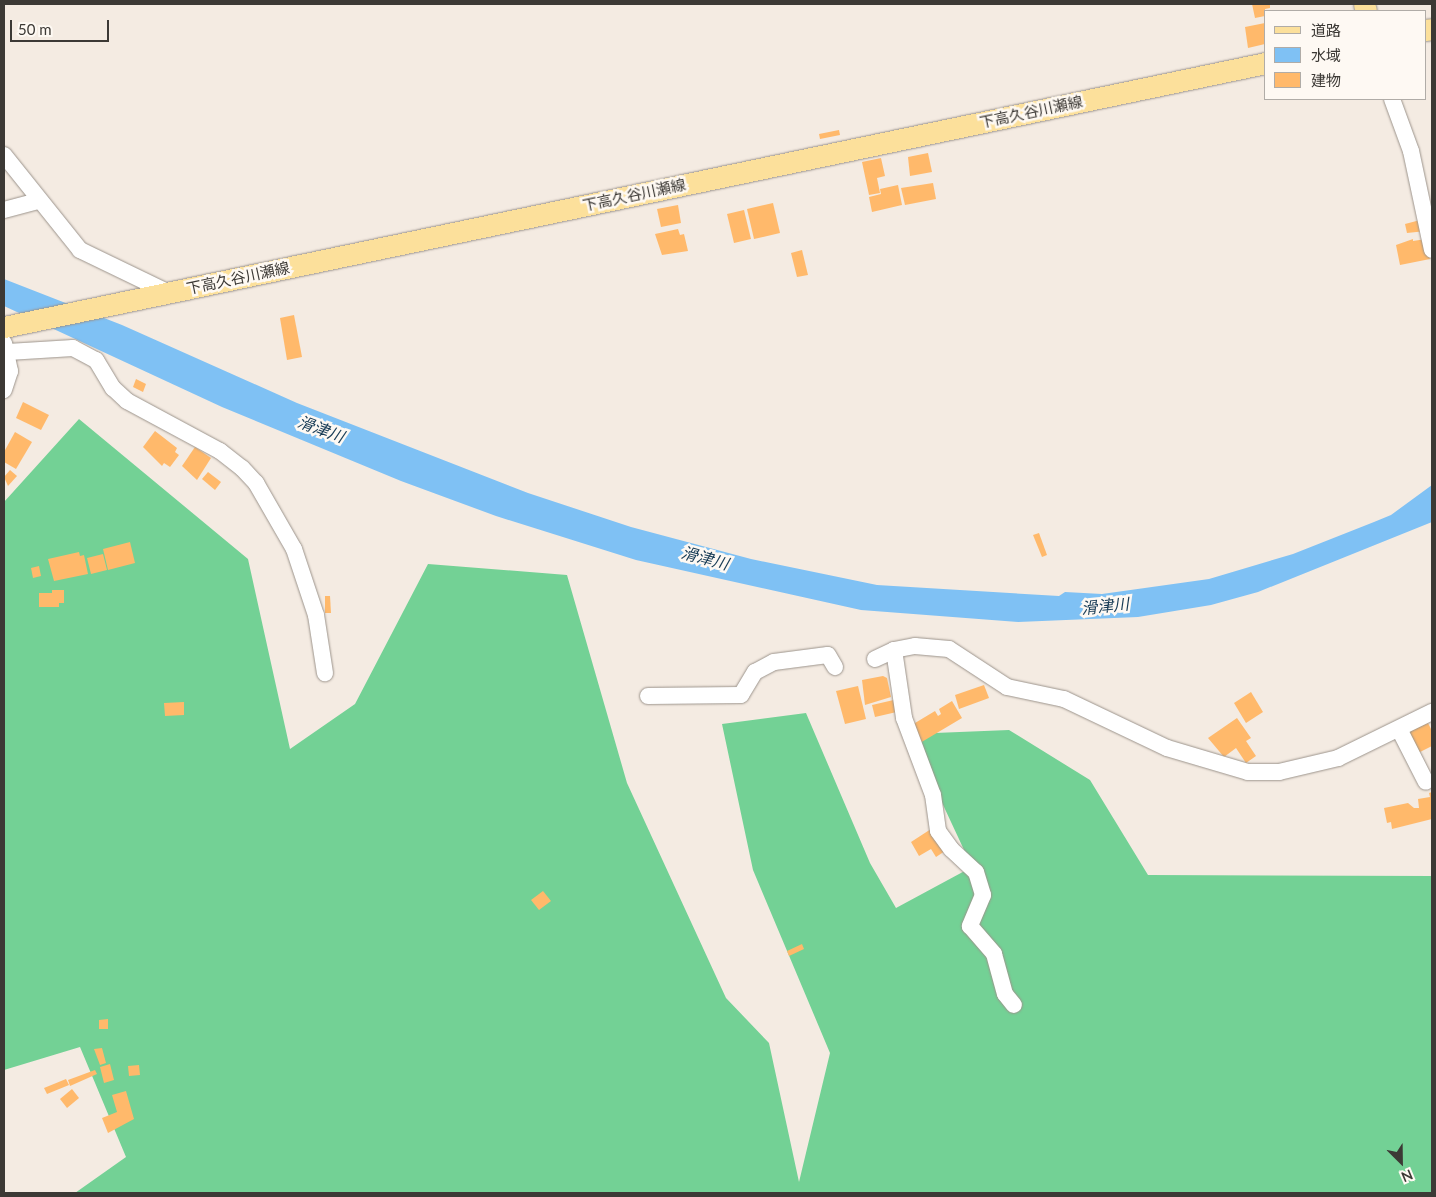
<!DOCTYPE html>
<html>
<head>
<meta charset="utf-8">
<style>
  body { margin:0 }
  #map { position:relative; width:1436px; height:1197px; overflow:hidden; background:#f4ebe2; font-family:Lato,"Noto Sans JP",sans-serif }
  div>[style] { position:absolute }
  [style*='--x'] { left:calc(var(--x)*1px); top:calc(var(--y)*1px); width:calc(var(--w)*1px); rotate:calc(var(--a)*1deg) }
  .forest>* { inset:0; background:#73d195 }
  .water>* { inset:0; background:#7fc1f4 }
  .building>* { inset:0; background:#ffb96b }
  .roads { filter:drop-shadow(0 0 1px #9c948c) drop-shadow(0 0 1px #9c948c) }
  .minor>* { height:16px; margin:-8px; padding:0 8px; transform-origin:8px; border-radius:8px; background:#fff }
  .major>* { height:21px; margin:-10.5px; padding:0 10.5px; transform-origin:10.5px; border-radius:10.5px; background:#fce09b }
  span { translate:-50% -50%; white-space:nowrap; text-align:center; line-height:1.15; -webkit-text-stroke:5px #fef9f3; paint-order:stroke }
  .street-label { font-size:15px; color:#3c3935 }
  .water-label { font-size:16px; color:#163a54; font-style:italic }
  .frame { position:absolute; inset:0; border:5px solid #3c3935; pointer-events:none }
  .legend { position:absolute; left:1264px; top:10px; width:162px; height:90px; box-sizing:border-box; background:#fef9f3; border:1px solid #b0aca7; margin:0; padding:6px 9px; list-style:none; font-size:15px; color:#3c3935 }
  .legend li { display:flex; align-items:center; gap:10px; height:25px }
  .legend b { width:25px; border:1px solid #b0aca7 }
  .north { position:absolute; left:1376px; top:1137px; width:50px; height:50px; -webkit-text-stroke:4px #fef9f3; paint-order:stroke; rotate:157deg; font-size:14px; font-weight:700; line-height:20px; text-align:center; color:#3c3935 }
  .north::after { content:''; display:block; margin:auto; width:18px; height:22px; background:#3c3935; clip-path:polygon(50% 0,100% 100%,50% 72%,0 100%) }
  .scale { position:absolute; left:10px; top:20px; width:99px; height:22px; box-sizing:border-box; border:2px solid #3c3935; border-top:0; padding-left:6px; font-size:15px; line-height:18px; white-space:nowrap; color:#3c3935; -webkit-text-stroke:4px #fef9f3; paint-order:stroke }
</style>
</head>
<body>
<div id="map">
  <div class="forest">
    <div style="clip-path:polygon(79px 419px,248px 559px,290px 749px,355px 704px,428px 564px,567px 575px,627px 783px,726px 998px,769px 1043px,799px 1182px,830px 1053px,753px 870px,722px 724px,806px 713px,870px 863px,896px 908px,972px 867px,910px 734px,1009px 730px,1090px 780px,1148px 875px,1432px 876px,1432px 1193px,75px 1193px,126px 1157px,80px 1047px,4px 1070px,4px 502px)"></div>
  </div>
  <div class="water">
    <div style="clip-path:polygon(4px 279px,122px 325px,297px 403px,528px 493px,631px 527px,751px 559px,877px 585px,1059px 596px,1065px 592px,1102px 594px,1209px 579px,1293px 554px,1374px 522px,1391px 515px,1432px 485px,1432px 522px,1258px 592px,1211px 605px,1138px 617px,1018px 622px,861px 610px,636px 560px,496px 516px,401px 481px,222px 407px,4px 306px)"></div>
  </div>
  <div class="building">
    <div style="clip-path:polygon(1252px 4px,1270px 4px,1270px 8px,1265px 9px,1265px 16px,1255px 18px)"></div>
    <div style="clip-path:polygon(1265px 23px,1265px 44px,1248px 48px,1245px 27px)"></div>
    <div style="clip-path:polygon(839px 130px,840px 135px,820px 139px,819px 134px)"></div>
    <div style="clip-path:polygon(928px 153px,932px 172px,910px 176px,908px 157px)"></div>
    <div style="clip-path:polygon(881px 158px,885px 176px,877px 178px,880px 193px,869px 195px,862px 162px)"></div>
    <div style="clip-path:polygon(933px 183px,936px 199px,905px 205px,901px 188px)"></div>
    <div style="clip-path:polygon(898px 185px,902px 205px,872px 212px,869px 197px,881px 194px,880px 189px)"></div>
    <div style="clip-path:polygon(773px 203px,780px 233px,754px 239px,747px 209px)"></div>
    <div style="clip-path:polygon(678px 205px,681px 223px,661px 227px,657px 209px)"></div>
    <div style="clip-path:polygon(744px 210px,751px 239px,734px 243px,727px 214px)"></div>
    <div style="clip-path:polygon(1424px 219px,1426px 231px,1407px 233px,1405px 224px)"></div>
    <div style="clip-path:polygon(678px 229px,680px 235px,684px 234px,688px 251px,662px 255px,655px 234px)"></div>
    <div style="clip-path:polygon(1413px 239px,1413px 241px,1426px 239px,1430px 259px,1400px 265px,1396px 245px)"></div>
    <div style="clip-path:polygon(802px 250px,808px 275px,797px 277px,791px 253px)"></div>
    <div style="clip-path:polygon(294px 315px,302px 357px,287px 360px,280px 318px)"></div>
    <div style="clip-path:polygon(136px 379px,146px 384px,143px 392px,133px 387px)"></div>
    <div style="clip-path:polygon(23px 402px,49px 415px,41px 430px,16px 418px)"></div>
    <div style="clip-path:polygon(155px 431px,177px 448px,175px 452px,179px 455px,170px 467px,164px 463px,162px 466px,143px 447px)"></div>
    <div style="clip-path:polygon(15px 432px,32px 442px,16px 469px,4px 462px,4px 452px)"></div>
    <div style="clip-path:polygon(195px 447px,211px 458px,197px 480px,182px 466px)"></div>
    <div style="clip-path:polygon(10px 470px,17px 476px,8px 486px,4px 477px)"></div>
    <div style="clip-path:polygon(208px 472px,221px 482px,215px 490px,202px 479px)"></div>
    <div style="clip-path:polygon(1039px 533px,1047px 555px,1042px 557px,1033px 535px)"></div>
    <div style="clip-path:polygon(130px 542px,135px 563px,108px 570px,103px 549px)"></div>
    <div style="clip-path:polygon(79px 552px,80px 556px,84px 555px,88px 574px,54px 581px,48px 559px)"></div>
    <div style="clip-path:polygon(103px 554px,107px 570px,91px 574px,87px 558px)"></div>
    <div style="clip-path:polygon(39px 566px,41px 576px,33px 578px,31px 568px)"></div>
    <div style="clip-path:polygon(52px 590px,64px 590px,64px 603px,59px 603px,59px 607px,39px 607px,39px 593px,52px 593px)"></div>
    <div style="clip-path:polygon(325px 596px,330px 596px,331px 613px,325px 613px)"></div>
    <div style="clip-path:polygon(883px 676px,887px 678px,891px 697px,865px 705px,862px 680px)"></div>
    <div style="clip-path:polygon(984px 685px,989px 698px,959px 709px,955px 695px)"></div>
    <div style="clip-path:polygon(858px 686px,866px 719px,845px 724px,836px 691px)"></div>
    <div style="clip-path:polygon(1251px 692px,1263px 712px,1246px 723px,1234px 703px)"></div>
    <div style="clip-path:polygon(898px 699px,901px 711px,875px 717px,872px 705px)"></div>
    <div style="clip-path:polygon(952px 701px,962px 718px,920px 743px,910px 726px,935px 711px,938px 716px,941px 714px,939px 709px)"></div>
    <div style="clip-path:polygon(184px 702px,184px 715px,165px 716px,164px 703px)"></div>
    <div style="clip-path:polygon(1237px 718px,1251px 738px,1246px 741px,1256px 756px,1246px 763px,1236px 748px,1224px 757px,1208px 738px)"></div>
    <div style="clip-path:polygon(1428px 723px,1432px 731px,1432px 746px,1416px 754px,1407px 732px)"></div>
    <div style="clip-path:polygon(1432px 792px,1432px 819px,1392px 829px,1391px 822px,1387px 823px,1384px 808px,1408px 803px,1414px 808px,1419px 808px,1418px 799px,1430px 797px,1429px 793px)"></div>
    <div style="clip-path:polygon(931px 829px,945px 851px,936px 857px,931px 849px,919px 856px,911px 842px)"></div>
    <div style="clip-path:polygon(543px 891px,551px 901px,539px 910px,531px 900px)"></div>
    <div style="clip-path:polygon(802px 944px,804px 949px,789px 956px,787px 951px)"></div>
    <div style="clip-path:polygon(108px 1019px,108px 1029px,99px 1029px,99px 1020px)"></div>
    <div style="clip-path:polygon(102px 1048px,106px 1063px,100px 1065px,94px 1049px)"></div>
    <div style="clip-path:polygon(110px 1064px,114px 1080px,104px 1083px,100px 1067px)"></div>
    <div style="clip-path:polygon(139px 1065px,140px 1075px,129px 1076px,128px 1066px)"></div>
    <div style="clip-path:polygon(95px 1070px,97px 1074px,70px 1086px,68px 1080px)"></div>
    <div style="clip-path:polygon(66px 1079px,69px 1085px,47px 1094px,44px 1088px)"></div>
    <div style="clip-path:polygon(72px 1089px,79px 1098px,67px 1108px,60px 1099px)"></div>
    <div style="clip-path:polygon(126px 1091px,134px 1119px,108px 1133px,102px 1118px,117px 1112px,112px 1095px)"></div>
  </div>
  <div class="roads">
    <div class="minor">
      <div style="--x:1392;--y:99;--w:55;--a:69.9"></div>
      <div style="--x:1411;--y:151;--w:101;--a:78"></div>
      <div style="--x:4;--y:155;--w:122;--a:51.3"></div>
      <div style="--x:80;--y:250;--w:99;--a:25.8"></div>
      <div style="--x:4;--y:210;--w:35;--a:-15"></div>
      <div style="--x:4;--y:343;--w:29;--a:78"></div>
      <div style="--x:10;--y:371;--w:20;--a:108"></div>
      <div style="--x:8;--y:352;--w:65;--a:-3.5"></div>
      <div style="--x:73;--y:348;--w:26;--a:28"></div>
      <div style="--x:96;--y:360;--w:33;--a:59"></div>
      <div style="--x:113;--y:388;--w:19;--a:43"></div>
      <div style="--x:127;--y:401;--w:106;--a:28.3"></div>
      <div style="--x:220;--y:451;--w:28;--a:38"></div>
      <div style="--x:242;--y:468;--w:21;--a:47"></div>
      <div style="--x:256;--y:483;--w:76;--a:60.1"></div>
      <div style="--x:294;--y:549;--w:70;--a:71.6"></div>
      <div style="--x:316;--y:615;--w:59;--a:81.2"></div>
      <div style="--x:894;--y:650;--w:69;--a:81.6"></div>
      <div style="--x:904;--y:718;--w:82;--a:69.4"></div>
      <div style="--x:933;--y:795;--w:36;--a:82"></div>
      <div style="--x:938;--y:831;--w:22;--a:54"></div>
      <div style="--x:951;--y:849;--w:34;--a:43"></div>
      <div style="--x:976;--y:872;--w:24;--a:73"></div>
      <div style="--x:983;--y:895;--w:34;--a:113"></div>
      <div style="--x:970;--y:926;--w:37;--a:49"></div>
      <div style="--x:994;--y:954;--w:41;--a:74.6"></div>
      <div style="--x:1005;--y:994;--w:14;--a:51"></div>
      <div style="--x:875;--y:659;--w:21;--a:-25"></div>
      <div style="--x:894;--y:650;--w:21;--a:-11"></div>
      <div style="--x:915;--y:646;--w:34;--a:5"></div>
      <div style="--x:949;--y:649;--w:69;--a:33.2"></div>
      <div style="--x:1007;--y:687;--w:58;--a:11.9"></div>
      <div style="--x:1064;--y:699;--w:114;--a:25.4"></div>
      <div style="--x:1167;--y:748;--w:84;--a:16.5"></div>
      <div style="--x:1248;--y:772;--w:31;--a:0"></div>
      <div style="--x:1279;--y:772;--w:61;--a:-13.3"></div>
      <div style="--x:1338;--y:758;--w:105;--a:-26.1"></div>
      <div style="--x:648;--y:696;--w:93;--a:-0.6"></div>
      <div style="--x:741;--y:695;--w:27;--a:-59"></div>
      <div style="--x:755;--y:672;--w:21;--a:-28"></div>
      <div style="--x:774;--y:662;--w:54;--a:-7.4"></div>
      <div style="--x:828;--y:655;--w:14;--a:60"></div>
      <div style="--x:1399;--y:729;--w:59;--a:63"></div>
    </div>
    <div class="major">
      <div style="--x:1364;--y:4;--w:7;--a:74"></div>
      <div style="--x:1425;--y:30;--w:7;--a:-8"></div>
      <div style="--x:4;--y:327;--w:1288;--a:-11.82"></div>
    </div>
  </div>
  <div class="street-label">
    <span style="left:1031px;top:112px;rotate:-12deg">下高久谷川瀬線</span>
    <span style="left:634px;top:195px;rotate:-12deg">下高久谷川瀬線</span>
    <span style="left:238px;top:278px;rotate:-12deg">下高久谷川瀬線</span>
  </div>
  <div class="water-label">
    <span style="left:321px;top:429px;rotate:20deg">滑津川</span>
    <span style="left:705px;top:558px;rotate:15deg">滑津川</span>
    <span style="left:1105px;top:606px;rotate:-6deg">滑津川</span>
  </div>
  <div class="frame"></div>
  <ul class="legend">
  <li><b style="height:6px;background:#fce09b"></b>道路</li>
  <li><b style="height:14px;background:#7fc1f4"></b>水域</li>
  <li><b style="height:14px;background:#ffb96b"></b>建物</li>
  </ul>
  <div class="north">N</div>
  <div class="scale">50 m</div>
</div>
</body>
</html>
